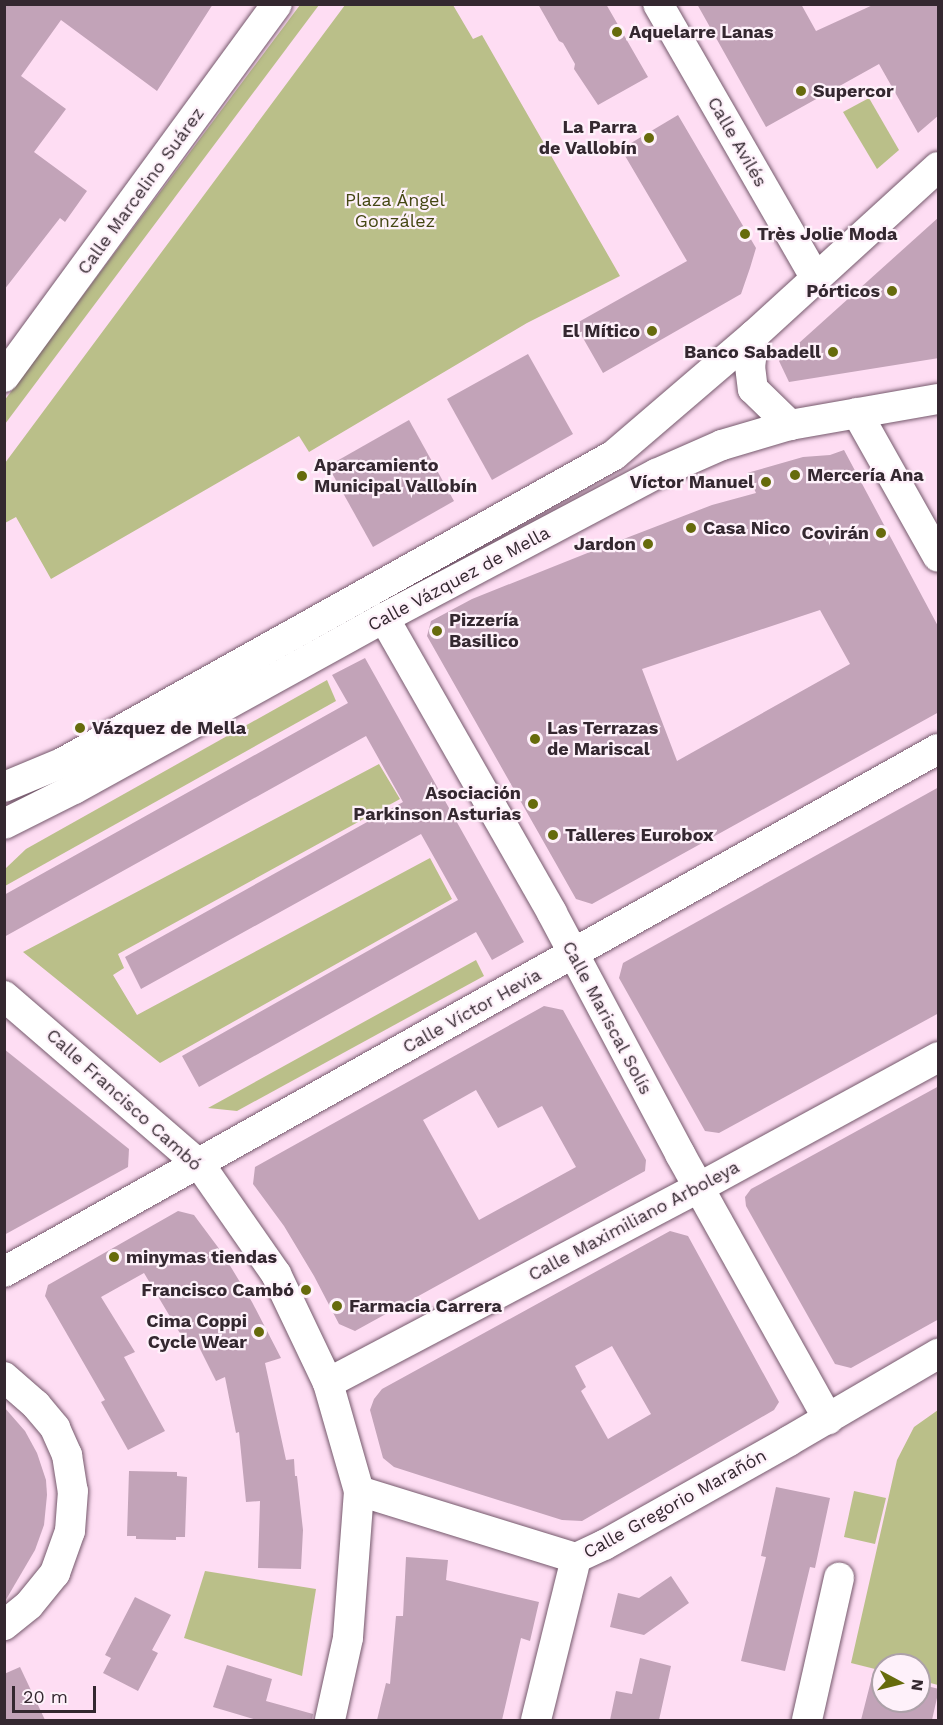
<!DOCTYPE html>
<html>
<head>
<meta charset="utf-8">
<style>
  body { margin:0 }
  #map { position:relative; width:943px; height:1725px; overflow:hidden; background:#feddf3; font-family:"Work Sans",sans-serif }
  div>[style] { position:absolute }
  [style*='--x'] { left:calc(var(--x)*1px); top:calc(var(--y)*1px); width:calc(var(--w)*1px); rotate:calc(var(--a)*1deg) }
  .green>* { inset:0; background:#babf89 }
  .building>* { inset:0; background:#c2a3b8 }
  .roads { filter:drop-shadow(0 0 2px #75596c) drop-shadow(0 0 2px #75596c) }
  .minor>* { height:30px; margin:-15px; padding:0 15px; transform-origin:15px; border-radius:15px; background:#fff }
  .dots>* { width:16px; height:16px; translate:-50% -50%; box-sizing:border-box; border:3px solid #fef1fa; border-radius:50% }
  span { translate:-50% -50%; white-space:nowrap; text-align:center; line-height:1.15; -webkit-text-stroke:4.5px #fef1fa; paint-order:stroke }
  .poi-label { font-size:18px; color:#342830; font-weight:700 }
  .left { translate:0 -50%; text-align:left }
  .right { translate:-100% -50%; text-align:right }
  .street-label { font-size:18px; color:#342830 }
  .park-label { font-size:18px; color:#444712 }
  .frame { position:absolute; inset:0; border:6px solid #342830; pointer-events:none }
  .north { position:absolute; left:871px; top:1653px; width:60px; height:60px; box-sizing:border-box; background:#fef1fa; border:2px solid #ada1a9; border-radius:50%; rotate:97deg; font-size:16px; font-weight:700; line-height:24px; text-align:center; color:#342830 }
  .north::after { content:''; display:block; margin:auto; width:21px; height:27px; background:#666b0c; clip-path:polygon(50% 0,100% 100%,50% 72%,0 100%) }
  .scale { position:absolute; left:12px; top:1686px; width:84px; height:27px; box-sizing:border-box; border:3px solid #342830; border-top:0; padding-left:8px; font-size:18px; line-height:21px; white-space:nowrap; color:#342830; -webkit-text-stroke:4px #fef1fa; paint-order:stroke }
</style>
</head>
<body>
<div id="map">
  <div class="green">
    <div style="clip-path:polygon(300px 5px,319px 5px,5px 424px,4px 401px)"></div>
    <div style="clip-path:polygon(345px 5px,453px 5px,473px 39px,482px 35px,620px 276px,527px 323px,309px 452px,299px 436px,51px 579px,16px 517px,5px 523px,5px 463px)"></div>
    <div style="clip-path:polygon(869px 98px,899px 150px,877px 169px,843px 112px)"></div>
    <div style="clip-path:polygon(327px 680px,336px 701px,5px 886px,5px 869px,26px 849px)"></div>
    <div style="clip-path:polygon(379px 764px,400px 799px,118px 954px,124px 968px,113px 975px,137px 1015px,430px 858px,452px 899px,160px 1063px,23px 952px)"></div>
    <div style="clip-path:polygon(476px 960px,484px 976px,237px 1111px,208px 1108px)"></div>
    <div style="clip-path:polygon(938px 1410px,938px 1685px,919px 1680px,919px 1665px,883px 1665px,883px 1671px,851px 1663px,897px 1460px,914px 1427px)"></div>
    <div style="clip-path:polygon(854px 1491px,886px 1498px,875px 1544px,844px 1537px)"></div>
    <div style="clip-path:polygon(205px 1571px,316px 1589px,302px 1676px,184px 1638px)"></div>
  </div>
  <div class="building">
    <div style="clip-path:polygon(4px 4px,213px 4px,157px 91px,61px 20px,21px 76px,66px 109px,34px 152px,87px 191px,65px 222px,60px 218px,4px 290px)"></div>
    <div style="clip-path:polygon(538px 4px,606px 4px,648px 77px,598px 105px,574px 69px,575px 64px,563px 43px,559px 41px)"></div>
    <div style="clip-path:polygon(697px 4px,801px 4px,816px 31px,875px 4px,939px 4px,939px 115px,918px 133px,879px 64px,766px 127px)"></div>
    <div style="clip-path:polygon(678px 115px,756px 248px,750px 268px,741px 294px,603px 373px,575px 324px,687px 261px,621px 149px)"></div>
    <div style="clip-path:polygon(939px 217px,939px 358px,789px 382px,779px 361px)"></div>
    <div style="clip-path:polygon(528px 354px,573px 434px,492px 480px,447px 399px)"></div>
    <div style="clip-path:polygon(409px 420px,454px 501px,373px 547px,328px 466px)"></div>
    <div style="clip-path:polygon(evenodd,844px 450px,939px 628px,939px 712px,592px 904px,576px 899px,427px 636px,431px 621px,472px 599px,595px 550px,712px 505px,756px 493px,747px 473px,803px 457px,830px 455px,844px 450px,820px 610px,850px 664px,677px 761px,642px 669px,820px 610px)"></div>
    <div style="clip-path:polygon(365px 658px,524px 942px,492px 960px,476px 932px,199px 1087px,182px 1056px,458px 900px,421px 834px,141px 989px,125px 957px,403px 802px,366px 736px,4px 937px,4px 895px,348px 703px,332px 675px)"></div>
    <div style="clip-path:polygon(939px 787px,939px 1013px,719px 1133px,705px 1131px,619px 978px,623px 963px)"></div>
    <div style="clip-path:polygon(evenodd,544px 1006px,563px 1010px,646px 1160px,645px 1171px,355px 1331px,339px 1324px,314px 1276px,284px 1226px,253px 1184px,255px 1167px,544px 1006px,476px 1090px,498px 1128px,542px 1106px,576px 1167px,479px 1220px,423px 1120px,476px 1090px)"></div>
    <div style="clip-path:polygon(4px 1049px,129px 1149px,128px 1167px,4px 1235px)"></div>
    <div style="clip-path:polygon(939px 1086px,939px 1319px,851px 1368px,835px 1364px,746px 1206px,745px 1197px,751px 1189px)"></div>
    <div style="clip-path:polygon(178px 1211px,194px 1215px,223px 1254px,252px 1302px,281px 1358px,265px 1363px,286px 1460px,294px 1459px,295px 1476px,297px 1476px,303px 1530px,301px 1569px,258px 1568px,260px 1501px,246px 1502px,239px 1432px,236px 1433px,225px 1377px,216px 1381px,195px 1339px,187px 1345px,144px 1273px,101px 1297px,135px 1352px,124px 1357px,165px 1431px,128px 1450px,101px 1402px,105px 1400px,45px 1296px,48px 1285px)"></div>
    <div style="clip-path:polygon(evenodd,670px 1231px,688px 1236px,779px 1402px,774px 1410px,582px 1521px,562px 1520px,422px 1476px,394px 1467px,383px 1458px,370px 1410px,374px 1399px,382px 1389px,670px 1231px,612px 1346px,651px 1414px,608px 1439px,581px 1391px,586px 1387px,575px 1366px,612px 1346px)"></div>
    <div style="clip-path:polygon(4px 1407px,25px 1431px,37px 1453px,46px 1480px,47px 1495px,44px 1525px,35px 1550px,4px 1603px)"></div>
    <div style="clip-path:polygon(129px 1471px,177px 1472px,177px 1476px,187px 1477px,185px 1537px,176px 1537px,176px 1540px,136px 1539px,136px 1536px,127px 1536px)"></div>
    <div style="clip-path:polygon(776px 1487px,830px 1498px,815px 1568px,810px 1567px,785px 1671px,741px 1661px,766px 1557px,761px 1556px)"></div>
    <div style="clip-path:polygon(406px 1557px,448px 1560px,446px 1580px,539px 1602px,530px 1641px,521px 1638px,502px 1720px,377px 1720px,386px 1683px,390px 1684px,396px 1616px,403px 1616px)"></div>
    <div style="clip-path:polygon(671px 1576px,689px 1603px,644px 1635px,610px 1627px,618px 1593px,639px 1598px)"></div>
    <div style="clip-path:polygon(135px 1597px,171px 1615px,152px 1650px,158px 1653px,138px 1691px,103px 1673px,111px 1658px,105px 1655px)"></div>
    <div style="clip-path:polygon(640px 1658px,671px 1666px,659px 1720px,610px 1720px,616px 1691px,632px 1694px)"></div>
    <div style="clip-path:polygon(227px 1665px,272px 1679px,266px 1701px,313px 1714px,312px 1720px,257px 1720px,213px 1707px)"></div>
    <div style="clip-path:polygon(20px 1667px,45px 1720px,4px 1720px,4px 1674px)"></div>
    <div style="clip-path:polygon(873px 1673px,883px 1675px,883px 1701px,919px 1701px,919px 1684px,939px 1689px,932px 1720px,861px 1720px)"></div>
  </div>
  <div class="roads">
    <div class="minor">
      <div style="--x:658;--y:4;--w:317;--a:60.1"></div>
      <div style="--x:754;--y:335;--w:31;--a:97"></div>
      <div style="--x:750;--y:366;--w:23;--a:83"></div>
      <div style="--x:753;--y:389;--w:52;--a:44.2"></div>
      <div style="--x:4;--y:377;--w:462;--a:-53.8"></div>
      <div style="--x:857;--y:413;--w:165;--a:60.6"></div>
      <div style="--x:384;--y:618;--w:339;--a:60.3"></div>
      <div style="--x:552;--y:913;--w:273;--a:62"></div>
      <div style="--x:680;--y:1154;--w:304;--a:60.8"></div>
      <div style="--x:4;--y:787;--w:63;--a:-22.5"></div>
      <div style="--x:62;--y:763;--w:632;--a:-29.16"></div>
      <div style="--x:614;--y:455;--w:184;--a:-40.6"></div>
      <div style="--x:754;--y:335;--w:249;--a:-42.4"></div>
      <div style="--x:4;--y:824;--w:78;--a:-26.6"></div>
      <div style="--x:74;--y:789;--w:354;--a:-28.9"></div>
      <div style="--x:384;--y:618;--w:308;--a:-27.9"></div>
      <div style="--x:656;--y:474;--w:72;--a:-23.7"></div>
      <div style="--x:722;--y:445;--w:71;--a:-16.4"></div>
      <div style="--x:790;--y:425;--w:150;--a:-10"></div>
      <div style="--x:4;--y:996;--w:259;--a:40.8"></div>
      <div style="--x:200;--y:1165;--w:133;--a:55.1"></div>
      <div style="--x:276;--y:1274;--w:121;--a:64.5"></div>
      <div style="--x:328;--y:1383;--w:112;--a:74"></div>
      <div style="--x:359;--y:1491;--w:147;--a:94.3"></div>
      <div style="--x:348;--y:1638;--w:84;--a:102.4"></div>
      <div style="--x:4;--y:1272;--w:1070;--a:-29.25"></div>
      <div style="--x:4;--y:1377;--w:43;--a:41.2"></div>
      <div style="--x:36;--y:1405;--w:30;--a:50"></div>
      <div style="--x:55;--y:1428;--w:30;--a:66"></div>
      <div style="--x:67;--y:1455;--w:36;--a:81"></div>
      <div style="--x:73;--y:1491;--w:40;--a:94.3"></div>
      <div style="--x:70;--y:1531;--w:45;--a:109.7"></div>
      <div style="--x:55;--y:1573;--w:41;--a:129.1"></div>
      <div style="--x:29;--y:1605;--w:32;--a:141"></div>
      <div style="--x:328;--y:1383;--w:420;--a:-27.8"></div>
      <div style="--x:700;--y:1187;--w:271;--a:-28.6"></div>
      <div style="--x:359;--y:1491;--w:227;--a:17.2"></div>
      <div style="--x:576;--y:1558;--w:31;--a:-25"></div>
      <div style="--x:604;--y:1545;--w:212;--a:-29.3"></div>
      <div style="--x:789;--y:1441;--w:173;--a:-30.3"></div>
      <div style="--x:536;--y:1720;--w:167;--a:-76.1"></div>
      <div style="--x:807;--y:1720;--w:146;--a:-77.3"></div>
    </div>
  </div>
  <div class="dots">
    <div style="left:617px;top:32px;background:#666b0c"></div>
    <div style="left:801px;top:91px;background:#666b0c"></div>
    <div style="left:649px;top:138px;background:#666b0c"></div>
    <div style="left:745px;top:234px;background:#666b0c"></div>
    <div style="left:892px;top:291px;background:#666b0c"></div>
    <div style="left:652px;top:331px;background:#666b0c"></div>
    <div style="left:833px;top:352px;background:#666b0c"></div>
    <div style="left:795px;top:475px;background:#666b0c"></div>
    <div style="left:302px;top:476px;background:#666b0c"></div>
    <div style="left:766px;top:482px;background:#666b0c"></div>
    <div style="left:691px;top:528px;background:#666b0c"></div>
    <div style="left:881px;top:533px;background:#666b0c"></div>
    <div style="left:648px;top:544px;background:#666b0c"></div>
    <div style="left:437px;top:631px;background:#666b0c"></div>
    <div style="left:80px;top:728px;background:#666b0c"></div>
    <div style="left:535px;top:739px;background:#666b0c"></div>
    <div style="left:533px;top:804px;background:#666b0c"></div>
    <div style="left:553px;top:835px;background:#666b0c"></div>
    <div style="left:114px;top:1257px;background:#666b0c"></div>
    <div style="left:306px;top:1290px;background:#666b0c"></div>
    <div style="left:337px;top:1306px;background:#666b0c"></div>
    <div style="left:259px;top:1332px;background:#666b0c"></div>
  </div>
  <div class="poi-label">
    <span class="left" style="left:629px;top:32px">Aquelarre Lanas</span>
    <span class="left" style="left:813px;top:91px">Supercor</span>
    <span class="right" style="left:637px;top:138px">La Parra<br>de Vallobín</span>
    <span class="left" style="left:757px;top:234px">Très Jolie Moda</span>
    <span class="right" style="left:880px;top:291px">Pórticos</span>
    <span class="right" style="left:640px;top:331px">El Mítico</span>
    <span class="right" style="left:821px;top:352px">Banco Sabadell</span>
    <span class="left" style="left:314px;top:476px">Aparcamiento<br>Municipal Vallobín</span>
    <span class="left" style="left:807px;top:475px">Mercería Ana</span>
    <span class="right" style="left:754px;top:482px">Víctor Manuel</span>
    <span class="left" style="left:703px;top:528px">Casa Nico</span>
    <span class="right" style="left:869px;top:533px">Covirán</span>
    <span class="right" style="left:636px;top:544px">Jardon</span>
    <span class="left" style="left:449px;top:631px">Pizzería<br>Basilico</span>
    <span class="left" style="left:92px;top:728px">Vázquez de Mella</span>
    <span class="left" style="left:547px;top:739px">Las Terrazas<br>de Mariscal</span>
    <span class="right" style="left:521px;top:804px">Asociación<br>Parkinson Asturias</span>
    <span class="left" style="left:565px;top:835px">Talleres Eurobox</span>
    <span class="left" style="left:126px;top:1257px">minymas tiendas</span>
    <span class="right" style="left:294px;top:1290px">Francisco Cambó</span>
    <span class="left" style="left:349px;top:1306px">Farmacia Carrera</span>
    <span class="right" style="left:247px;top:1332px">Cima Coppi<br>Cycle Wear</span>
  </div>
  <div class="street-label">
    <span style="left:737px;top:142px;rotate:60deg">Calle Avilés</span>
    <span style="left:141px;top:191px;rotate:-54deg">Calle Marcelino Suárez</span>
    <span style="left:459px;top:579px;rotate:-28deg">Calle Vázquez de Mella</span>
    <span style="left:472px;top:1011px;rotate:-29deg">Calle Víctor Hevia</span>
    <span style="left:607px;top:1018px;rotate:62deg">Calle Mariscal Solís</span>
    <span style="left:124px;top:1100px;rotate:42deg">Calle Francisco Cambó</span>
    <span style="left:634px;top:1221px;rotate:-28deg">Calle Maximiliano Arboleya</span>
    <span style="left:675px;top:1504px;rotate:-29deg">Calle Gregorio Marañón</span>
  </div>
  <div class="park-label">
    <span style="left:395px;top:211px">Plaza Ángel<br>González</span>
  </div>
  <div class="frame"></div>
  <div class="north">N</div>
  <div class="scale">20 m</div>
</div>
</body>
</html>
